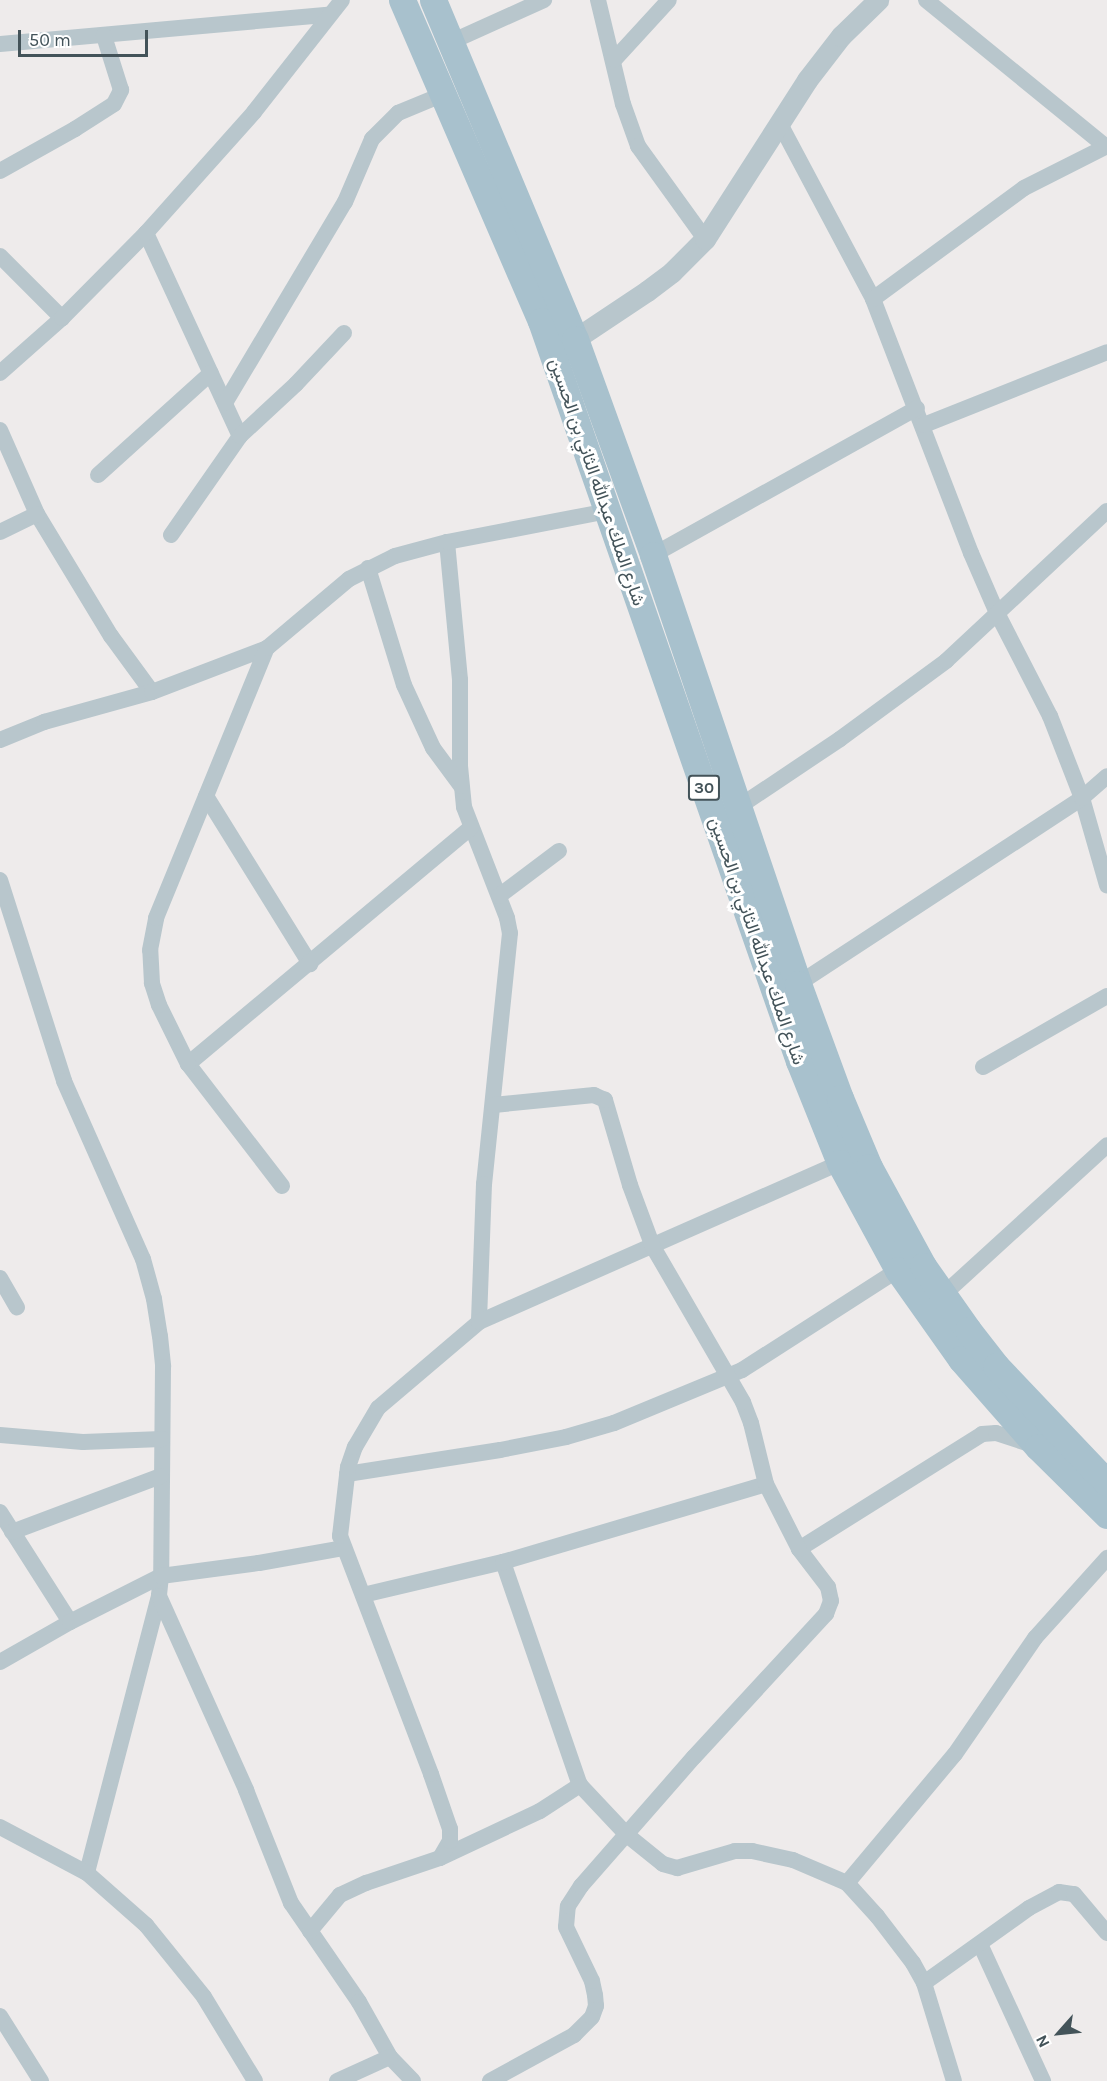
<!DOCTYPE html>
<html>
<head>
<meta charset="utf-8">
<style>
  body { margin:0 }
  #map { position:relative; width:1107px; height:2081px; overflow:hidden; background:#eeebeb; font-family:Karla,Vazirmatn,sans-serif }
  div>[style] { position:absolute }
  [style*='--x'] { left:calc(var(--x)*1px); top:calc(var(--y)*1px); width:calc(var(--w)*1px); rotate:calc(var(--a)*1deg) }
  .minor>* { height:16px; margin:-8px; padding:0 8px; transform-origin:8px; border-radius:8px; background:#b8c6cc }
  .tertiary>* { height:21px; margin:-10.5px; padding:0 10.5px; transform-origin:10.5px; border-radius:10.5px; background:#b8c6cc }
  .primary>* { height:27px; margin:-13.5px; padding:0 13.5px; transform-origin:13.5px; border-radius:13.5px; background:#a8c1cd }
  span { translate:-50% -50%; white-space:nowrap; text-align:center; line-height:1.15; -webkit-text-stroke:6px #fff; paint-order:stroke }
  .shield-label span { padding:2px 4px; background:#fff; border:2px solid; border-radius:4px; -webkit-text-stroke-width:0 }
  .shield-label { font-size:16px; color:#435359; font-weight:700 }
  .street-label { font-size:18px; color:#435359 }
  .north { position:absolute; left:1029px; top:2003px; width:60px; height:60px; -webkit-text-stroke:4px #fff; paint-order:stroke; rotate:243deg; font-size:16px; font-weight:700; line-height:24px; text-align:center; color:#435359 }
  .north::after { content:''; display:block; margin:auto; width:21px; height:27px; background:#435359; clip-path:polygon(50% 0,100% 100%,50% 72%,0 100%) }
  .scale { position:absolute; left:18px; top:30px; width:130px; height:27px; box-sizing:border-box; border:3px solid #435359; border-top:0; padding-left:8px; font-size:18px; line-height:21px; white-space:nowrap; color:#435359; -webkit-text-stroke:4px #fff; paint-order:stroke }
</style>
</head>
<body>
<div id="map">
  <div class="minor">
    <div style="--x:598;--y:0;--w:107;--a:76.5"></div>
    <div style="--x:623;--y:104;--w:45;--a:70.3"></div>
    <div style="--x:638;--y:146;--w:115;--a:54.2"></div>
    <div style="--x:926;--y:0;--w:232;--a:39.2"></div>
    <div style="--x:453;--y:41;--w:100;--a:-24.3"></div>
    <div style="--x:0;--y:44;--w:329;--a:-5.1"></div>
    <div style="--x:614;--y:60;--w:81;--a:-47.5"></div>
    <div style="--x:779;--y:122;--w:200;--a:62"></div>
    <div style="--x:873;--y:299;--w:272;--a:68.9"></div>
    <div style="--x:971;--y:553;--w:65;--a:66.6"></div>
    <div style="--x:997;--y:613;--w:116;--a:62.8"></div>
    <div style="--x:1050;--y:716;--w:88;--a:68.7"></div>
    <div style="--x:1082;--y:798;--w:91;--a:74"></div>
    <div style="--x:0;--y:171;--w:86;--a:-29.2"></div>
    <div style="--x:75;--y:129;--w:46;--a:-32.7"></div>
    <div style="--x:114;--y:104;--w:16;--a:-63"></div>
    <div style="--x:121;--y:90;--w:57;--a:-107.5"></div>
    <div style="--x:146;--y:233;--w:224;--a:65.2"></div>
    <div style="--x:0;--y:256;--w:88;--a:45"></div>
    <div style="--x:873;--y:299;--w:187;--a:-36.3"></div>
    <div style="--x:1024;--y:188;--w:93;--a:-26.8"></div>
    <div style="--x:0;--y:373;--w:83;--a:-41.6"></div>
    <div style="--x:62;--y:318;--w:120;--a:-45.3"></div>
    <div style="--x:146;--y:233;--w:162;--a:-48.2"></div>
    <div style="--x:254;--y:112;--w:142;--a:-51.8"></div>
    <div style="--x:225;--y:403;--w:234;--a:-59.2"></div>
    <div style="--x:345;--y:202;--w:69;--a:-66.8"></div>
    <div style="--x:372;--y:139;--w:37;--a:-45"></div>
    <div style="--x:398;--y:113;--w:50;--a:-22.4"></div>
    <div style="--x:924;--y:425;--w:197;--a:-21.7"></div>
    <div style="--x:0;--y:430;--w:92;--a:66.2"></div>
    <div style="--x:37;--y:514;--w:143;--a:58.8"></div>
    <div style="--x:111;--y:636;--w:69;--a:53.8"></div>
    <div style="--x:98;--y:475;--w:152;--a:-42.1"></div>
    <div style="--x:0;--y:532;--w:41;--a:-25.9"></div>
    <div style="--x:171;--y:535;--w:121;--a:-55.1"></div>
    <div style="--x:240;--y:436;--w:76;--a:-42.9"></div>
    <div style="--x:296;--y:384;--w:70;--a:-46.7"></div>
    <div style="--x:447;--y:542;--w:139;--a:84.6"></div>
    <div style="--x:460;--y:680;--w:86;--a:90"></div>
    <div style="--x:460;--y:766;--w:41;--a:84.4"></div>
    <div style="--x:464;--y:807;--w:119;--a:68.8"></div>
    <div style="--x:507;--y:918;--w:15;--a:79"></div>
    <div style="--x:510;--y:933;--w:252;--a:95.9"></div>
    <div style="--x:484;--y:1184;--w:138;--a:92.1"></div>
    <div style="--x:653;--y:555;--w:302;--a:-29.1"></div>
    <div style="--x:368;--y:568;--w:122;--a:72.9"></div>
    <div style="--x:404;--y:685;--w:69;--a:65.3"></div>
    <div style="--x:433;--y:748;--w:47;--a:53.6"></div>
    <div style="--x:0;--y:740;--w:48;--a:-22.2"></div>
    <div style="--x:44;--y:722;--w:112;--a:-15.5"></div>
    <div style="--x:152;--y:692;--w:123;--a:-20.9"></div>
    <div style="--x:206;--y:796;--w:198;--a:58.2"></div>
    <div style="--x:740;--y:806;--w:120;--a:-33.8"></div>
    <div style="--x:840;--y:739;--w:132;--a:-36.3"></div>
    <div style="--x:946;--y:661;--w:220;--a:-43"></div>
    <div style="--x:0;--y:880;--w:211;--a:72.3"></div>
    <div style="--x:64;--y:1081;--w:195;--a:66.1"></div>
    <div style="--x:143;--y:1259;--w:41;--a:74.6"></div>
    <div style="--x:154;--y:1299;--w:37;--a:81"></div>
    <div style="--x:160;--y:1336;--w:31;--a:84"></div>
    <div style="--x:163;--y:1367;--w:209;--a:90.5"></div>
    <div style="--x:161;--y:1576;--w:20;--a:96"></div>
    <div style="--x:159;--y:1596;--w:286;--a:104.6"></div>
    <div style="--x:499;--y:896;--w:75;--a:-36.9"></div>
    <div style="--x:798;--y:984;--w:339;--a:-33.2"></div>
    <div style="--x:1082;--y:798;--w:33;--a:-41"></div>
    <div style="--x:188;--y:1064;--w:369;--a:-39.9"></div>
    <div style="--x:983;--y:1067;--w:143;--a:-29.8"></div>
    <div style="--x:282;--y:1186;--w:154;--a:-127.6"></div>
    <div style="--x:188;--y:1064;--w:66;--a:-116.2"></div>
    <div style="--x:159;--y:1005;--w:23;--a:-108"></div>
    <div style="--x:152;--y:983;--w:33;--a:-93"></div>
    <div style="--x:150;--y:950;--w:33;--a:-79"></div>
    <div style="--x:156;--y:918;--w:292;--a:-67.7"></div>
    <div style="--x:267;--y:648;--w:107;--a:-40.1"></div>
    <div style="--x:349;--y:579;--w:51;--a:-26.6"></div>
    <div style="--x:395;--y:556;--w:54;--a:-15.1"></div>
    <div style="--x:447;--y:542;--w:164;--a:-10.9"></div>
    <div style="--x:0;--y:1278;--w:34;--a:60"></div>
    <div style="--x:943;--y:1295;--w:222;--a:-42.4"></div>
    <div style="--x:0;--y:1435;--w:83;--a:4.8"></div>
    <div style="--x:83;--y:1442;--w:79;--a:-2.2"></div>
    <div style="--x:347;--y:1474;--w:155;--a:-8.9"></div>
    <div style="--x:500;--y:1450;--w:67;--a:-11.1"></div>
    <div style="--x:566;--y:1437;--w:50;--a:-16.3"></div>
    <div style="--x:614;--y:1423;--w:139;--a:-22.5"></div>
    <div style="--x:742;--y:1370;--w:185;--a:-32.7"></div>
    <div style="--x:0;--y:1512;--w:130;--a:57.5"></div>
    <div style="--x:12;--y:1532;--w:159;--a:-20.6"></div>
    <div style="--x:799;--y:1549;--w:216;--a:-32.1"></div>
    <div style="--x:982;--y:1434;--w:14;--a:-4"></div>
    <div style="--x:996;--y:1433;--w:40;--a:18"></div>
    <div style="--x:503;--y:1562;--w:236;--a:71"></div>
    <div style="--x:580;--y:1785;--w:69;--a:46.8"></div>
    <div style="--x:627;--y:1835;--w:46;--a:38.9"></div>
    <div style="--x:663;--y:1864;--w:15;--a:16"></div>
    <div style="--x:677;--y:1868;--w:60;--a:-16.3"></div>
    <div style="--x:735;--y:1851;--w:17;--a:0"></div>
    <div style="--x:752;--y:1851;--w:42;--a:12.4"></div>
    <div style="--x:793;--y:1860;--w:59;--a:23.1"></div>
    <div style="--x:847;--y:1883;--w:45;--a:47.7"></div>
    <div style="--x:877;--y:1916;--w:59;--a:52.5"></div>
    <div style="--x:913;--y:1963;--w:23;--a:61"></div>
    <div style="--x:924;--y:1983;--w:102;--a:73"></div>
    <div style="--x:363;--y:1595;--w:144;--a:-13.3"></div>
    <div style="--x:503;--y:1562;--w:274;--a:-16.5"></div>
    <div style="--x:159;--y:1596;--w:213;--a:65.8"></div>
    <div style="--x:246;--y:1790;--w:122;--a:68.3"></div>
    <div style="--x:291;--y:1903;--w:120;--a:55.5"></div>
    <div style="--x:359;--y:2002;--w:63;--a:60.6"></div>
    <div style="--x:390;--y:2057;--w:33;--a:46"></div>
    <div style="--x:0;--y:1662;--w:81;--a:-29.7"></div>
    <div style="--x:70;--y:1622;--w:102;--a:-26.8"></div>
    <div style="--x:161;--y:1576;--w:99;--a:-7.6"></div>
    <div style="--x:259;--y:1563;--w:85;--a:-10.1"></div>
    <div style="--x:0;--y:1827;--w:98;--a:27.9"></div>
    <div style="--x:87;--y:1873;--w:79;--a:41.4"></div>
    <div style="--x:146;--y:1925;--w:92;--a:51.1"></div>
    <div style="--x:204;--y:1997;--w:98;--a:58.7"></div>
    <div style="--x:440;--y:1858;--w:110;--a:-25.2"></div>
    <div style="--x:540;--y:1811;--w:48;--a:-33"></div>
    <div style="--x:847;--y:1883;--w:168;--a:-50.1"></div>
    <div style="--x:955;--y:1754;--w:141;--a:-55.4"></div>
    <div style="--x:1035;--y:1638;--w:108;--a:-48"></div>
    <div style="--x:310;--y:1931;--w:47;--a:-50.2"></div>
    <div style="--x:340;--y:1895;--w:29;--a:-25"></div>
    <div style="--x:366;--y:1883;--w:78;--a:-18.7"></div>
    <div style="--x:440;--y:1858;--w:20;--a:-60"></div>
    <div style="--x:450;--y:1841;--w:12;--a:-90"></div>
    <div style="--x:450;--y:1829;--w:58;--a:-109.1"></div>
    <div style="--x:431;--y:1774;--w:255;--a:-110.9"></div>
    <div style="--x:340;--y:1536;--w:69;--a:-83.4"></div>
    <div style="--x:348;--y:1467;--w:21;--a:-71"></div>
    <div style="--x:355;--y:1447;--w:45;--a:-59.5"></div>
    <div style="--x:378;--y:1408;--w:133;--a:-40.4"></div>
    <div style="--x:479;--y:1322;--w:394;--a:-23.8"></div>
    <div style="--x:980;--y:1944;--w:151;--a:65.3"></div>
    <div style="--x:924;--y:1983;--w:129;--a:-35.5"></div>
    <div style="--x:1029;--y:1908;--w:34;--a:-28"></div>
    <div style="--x:1059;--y:1892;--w:15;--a:8"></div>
    <div style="--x:1074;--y:1894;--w:51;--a:49.8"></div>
    <div style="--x:0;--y:2016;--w:77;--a:57.8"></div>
    <div style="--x:337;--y:2081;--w:58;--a:-24.4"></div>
    <div style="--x:490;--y:2081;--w:96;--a:-28.7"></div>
    <div style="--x:574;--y:2035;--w:25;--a:-45"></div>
    <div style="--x:592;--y:2017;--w:12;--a:-70"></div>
    <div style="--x:596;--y:2006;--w:11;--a:-95"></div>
    <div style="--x:595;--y:1995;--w:14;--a:-102"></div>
    <div style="--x:592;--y:1981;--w:60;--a:-115.7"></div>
    <div style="--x:566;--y:1927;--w:21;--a:-85"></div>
    <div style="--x:568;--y:1906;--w:24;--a:-57"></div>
    <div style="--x:581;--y:1886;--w:171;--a:-48.8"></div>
    <div style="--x:694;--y:1757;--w:195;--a:-47.3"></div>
    <div style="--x:826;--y:1614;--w:14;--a:-69"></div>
    <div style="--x:831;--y:1601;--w:14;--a:-102"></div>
    <div style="--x:828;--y:1587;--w:48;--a:-127.3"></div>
    <div style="--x:799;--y:1549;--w:73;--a:-116.9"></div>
    <div style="--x:766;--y:1484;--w:63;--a:-103.8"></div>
    <div style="--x:751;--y:1423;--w:22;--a:-111"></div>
    <div style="--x:743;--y:1402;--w:179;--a:-120.1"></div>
    <div style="--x:653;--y:1247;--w:66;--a:-110.4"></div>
    <div style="--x:630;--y:1185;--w:89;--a:-106.4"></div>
    <div style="--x:605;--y:1100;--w:12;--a:-156"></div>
    <div style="--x:594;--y:1095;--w:101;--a:174.3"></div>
  </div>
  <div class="tertiary">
    <div style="--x:575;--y:339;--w:87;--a:-33.7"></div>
    <div style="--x:647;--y:291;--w:31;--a:-37"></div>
    <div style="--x:672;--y:272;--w:47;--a:-45"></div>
    <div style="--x:705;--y:239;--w:189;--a:-57.3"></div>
    <div style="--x:807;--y:80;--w:56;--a:-52.3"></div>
    <div style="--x:841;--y:36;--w:52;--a:-44.2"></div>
  </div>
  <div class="primary">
    <div style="--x:402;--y:0;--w:350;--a:66.6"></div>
    <div style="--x:541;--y:321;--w:784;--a:70.78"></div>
    <div style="--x:799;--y:1061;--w:110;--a:68.1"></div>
    <div style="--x:840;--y:1163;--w:122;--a:61.5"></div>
    <div style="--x:898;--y:1270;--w:109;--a:54.7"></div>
    <div style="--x:961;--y:1359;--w:117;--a:48.8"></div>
    <div style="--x:1038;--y:1447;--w:97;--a:44.6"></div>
    <div style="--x:433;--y:0;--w:368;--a:67.3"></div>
    <div style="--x:575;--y:339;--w:230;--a:70.1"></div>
    <div style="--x:653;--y:555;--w:453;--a:71.3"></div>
    <div style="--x:798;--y:984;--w:121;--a:69.8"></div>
    <div style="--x:840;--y:1098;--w:75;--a:67.2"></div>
    <div style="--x:869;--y:1167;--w:113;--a:61.4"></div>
    <div style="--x:923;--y:1266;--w:78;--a:54.9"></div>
    <div style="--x:968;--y:1330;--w:46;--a:52.1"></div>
    <div style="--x:996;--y:1366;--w:161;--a:46.5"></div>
  </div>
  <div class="shield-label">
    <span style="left:704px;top:788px">30</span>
  </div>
  <div class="street-label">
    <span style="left:597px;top:482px;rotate:71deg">شارع الملك عبدالله الثاني بن الحسين</span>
    <span style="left:757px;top:941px;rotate:71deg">شارع الملك عبدالله الثاني بن الحسين</span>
  </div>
  <div class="north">N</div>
  <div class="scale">50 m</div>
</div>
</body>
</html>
